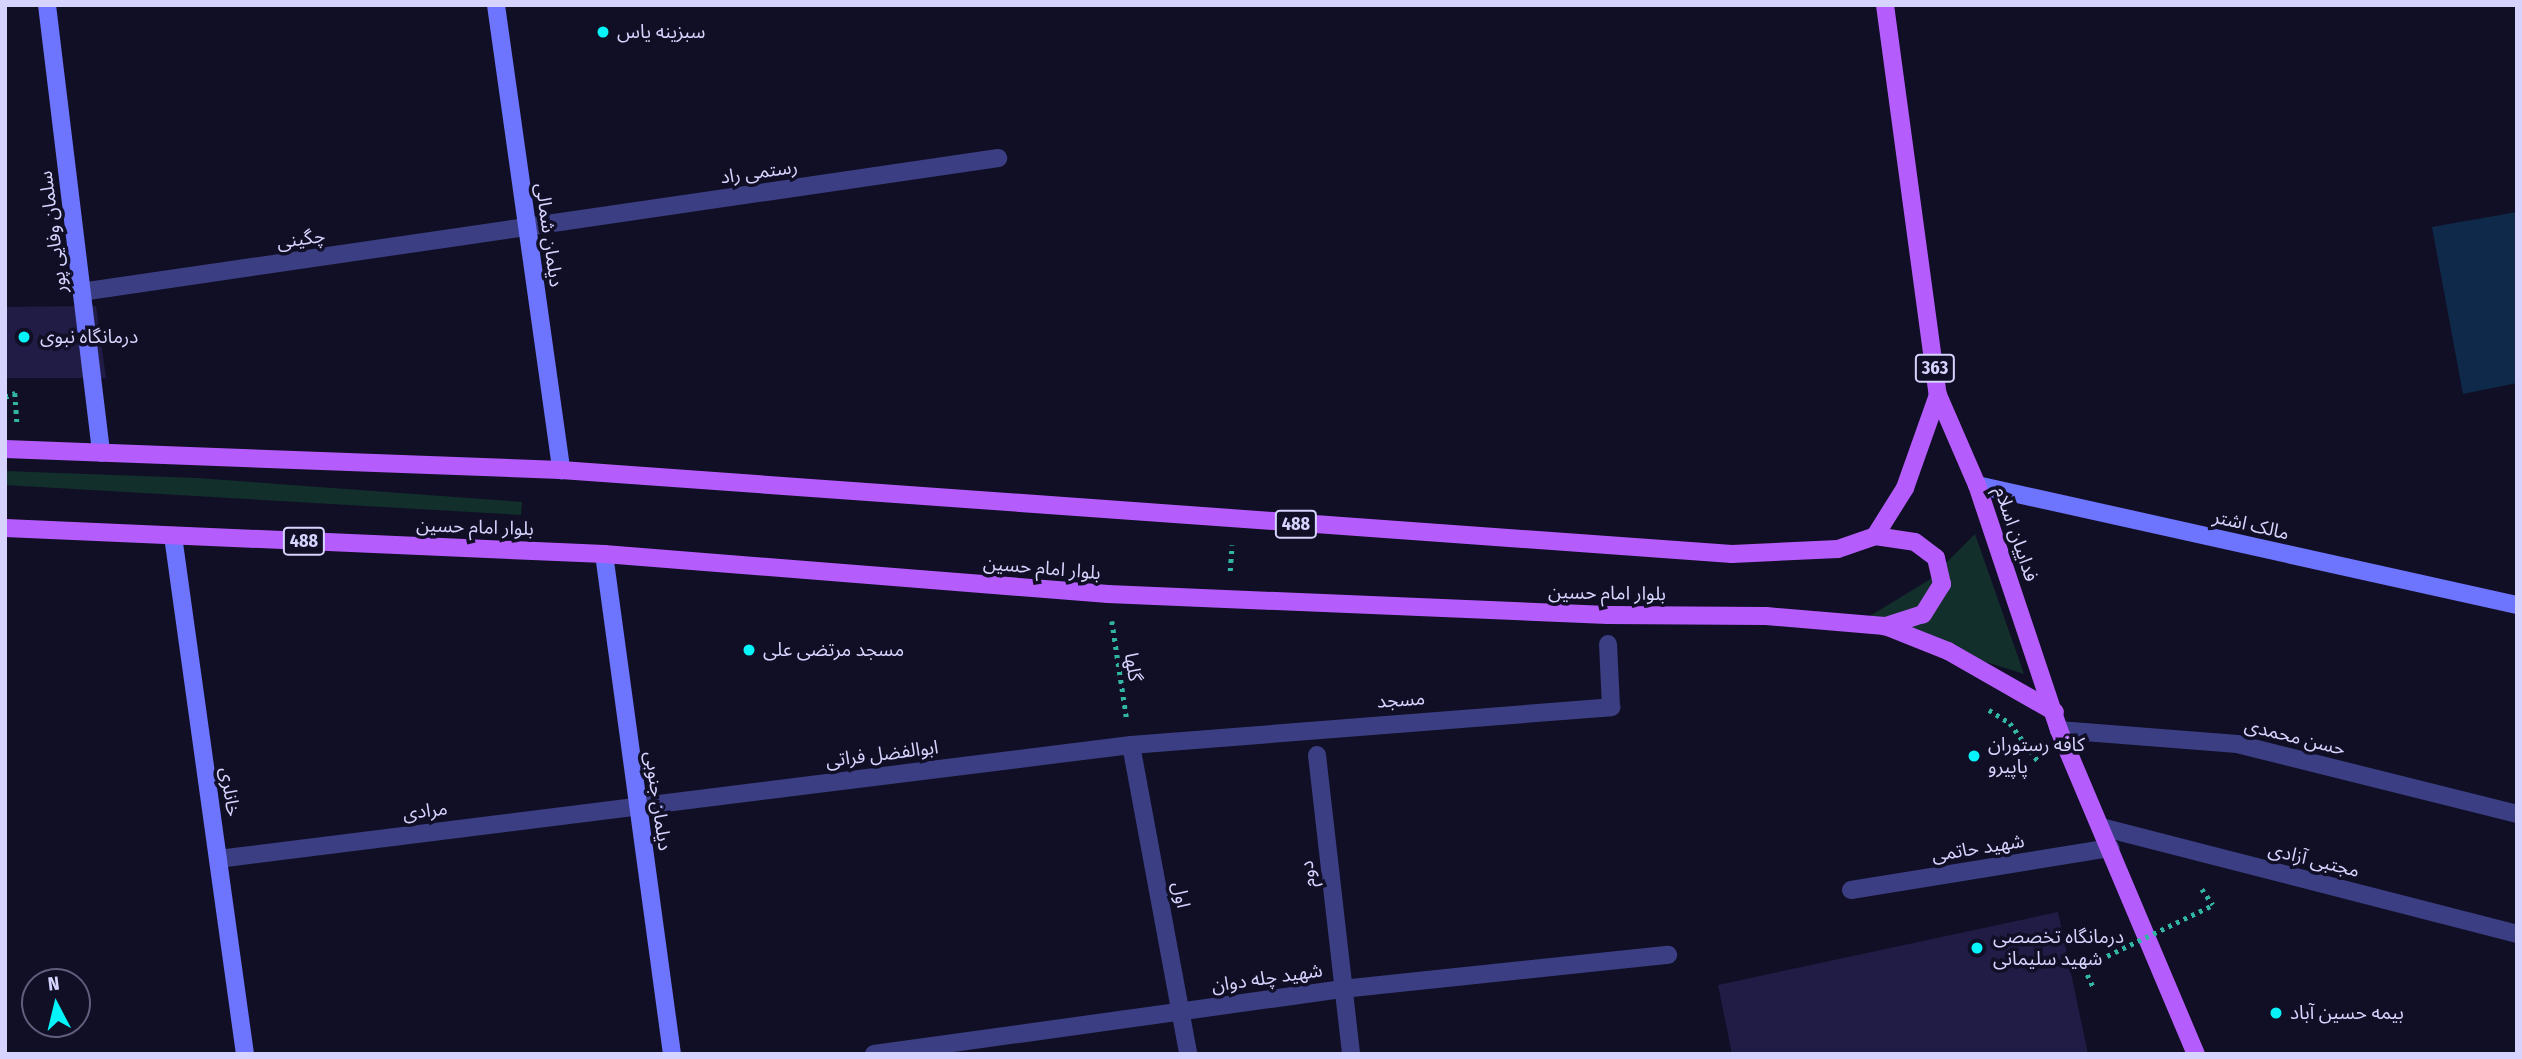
<!DOCTYPE html>
<html>
<head>
<meta charset="utf-8">
<style>
  body { margin:0 }
  #map { position:relative; width:2522px; height:1059px; overflow:hidden; background:#110f25; font-family:"Fira Sans Condensed","Noto Sans Arabic",sans-serif }
  div>[style] { position:absolute }
  [style*='--x'] { left:calc(var(--x)*1px); top:calc(var(--y)*1px); width:calc(var(--w)*1px); rotate:calc(var(--a)*1deg) }
  .green>* { inset:0; background:#122f2c }
  .water>* { inset:0; background:#0f294a }
  .building>* { inset:0; background:#211c46 }
  .path>* { height:4.5px; margin-top:-2.25px; transform-origin:0; background:repeating-linear-gradient(90deg,#31b5a4 0 3.5px,transparent 0 8.5px) }
  .street>* { height:18px; margin:-9px; padding:0 9px; transform-origin:9px; border-radius:9px; background:#3b3e83 }
  .secondary>* { height:18px; margin:-9px; padding:0 9px; transform-origin:9px; border-radius:9px; background:#6d74fd }
  .primary>* { height:18px; margin:-9px; padding:0 9px; transform-origin:9px; border-radius:9px; background:#b55dfc }
  .path-bridge>* { height:4.5px; margin-top:-2.25px; transform-origin:0; background:repeating-linear-gradient(90deg,#31b5a4 0 3.5px,transparent 0 8.5px) }
  .dots>* { width:19px; height:19px; translate:-50% -50%; box-sizing:border-box; border:4px solid #110f25; border-radius:50% }
  span { translate:-50% -50%; white-space:nowrap; text-align:center; line-height:1.15; -webkit-text-stroke:7px #110f25; paint-order:stroke }
  .shield-label span { padding:2px 5px; background:#110f25; border:2px solid; border-radius:5px; -webkit-text-stroke-width:0 }
  .shield-label { font-size:18px; color:#d6d4fe; font-weight:700 }
  .poi-label { font-size:19px; color:#d6d4fe }
  .left { translate:0 -50%; text-align:left }
  .street-label { font-size:19px; color:#d6d4fe }
  .frame { position:absolute; inset:0; border:7px solid #d6d4fe; pointer-events:none }
  .north { position:absolute; left:21px; top:968px; width:70px; height:70px; box-sizing:border-box; background:#110f25; border:2px solid #605e7c; border-radius:50%; rotate:353deg; font-size:19px; font-weight:700; line-height:28px; text-align:center; color:#d6d4fe }
  .north::after { content:''; display:block; margin:auto; width:24px; height:32px; background:#04f4fa; clip-path:polygon(50% 0,100% 100%,50% 72%,0 100%) }
</style>
</head>
<body>
<div id="map">
  <div class="green">
    <div style="clip-path:polygon(5px 471px,197px 478px,522px 502px,521px 515px,5px 485px)"></div>
    <div style="clip-path:polygon(1975px 534px,2024px 674px,1860px 622px,1929px 580px)"></div>
  </div>
  <div class="water">
    <div style="clip-path:polygon(2517px 212px,2517px 383px,2463px 394px,2432px 227px)"></div>
  </div>
  <div class="building">
    <div style="clip-path:polygon(96px 306px,106px 378px,5px 378px,5px 307px)"></div>
    <div style="clip-path:polygon(2058px 912px,2088px 1054px,1732px 1054px,1718px 985px)"></div>
  </div>
  <div class="path">
    <div style="--x:5;--y:397;--w:11;--a:-22"></div>
    <div style="--x:15;--y:393;--w:31;--a:86"></div>
    <div style="--x:1230;--y:571;--w:26;--a:-86"></div>
    <div style="--x:1112;--y:621;--w:100;--a:81.4"></div>
    <div style="--x:1989;--y:710;--w:25;--a:32"></div>
    <div style="--x:2010;--y:723;--w:47;--a:53.6"></div>
    <div style="--x:2202;--y:889;--w:19;--a:55"></div>
    <div style="--x:2084;--y:967;--w:23;--a:65"></div>
  </div>
  <div class="street">
    <div style="--x:81;--y:292;--w:927;--a:-8.31"></div>
    <div style="--x:2059;--y:730;--w:179;--a:4.5"></div>
    <div style="--x:2237;--y:744;--w:289;--a:14"></div>
    <div style="--x:1131;--y:745;--w:314;--a:79.5"></div>
    <div style="--x:1317;--y:755;--w:301;--a:83.5"></div>
    <div style="--x:2101;--y:827;--w:430;--a:14.4"></div>
    <div style="--x:218;--y:859;--w:920;--a:-7.12"></div>
    <div style="--x:1131;--y:745;--w:482;--a:-4.5"></div>
    <div style="--x:1611;--y:707;--w:63;--a:-92.7"></div>
    <div style="--x:1851;--y:890;--w:263;--a:-9.2"></div>
    <div style="--x:874;--y:1054;--w:472;--a:-7.9"></div>
    <div style="--x:1342;--y:989;--w:328;--a:-6"></div>
  </div>
  <div class="secondary">
    <div style="--x:47;--y:5;--w:451;--a:83.1"></div>
    <div style="--x:496;--y:5;--w:470;--a:82"></div>
    <div style="--x:1977;--y:485;--w:553;--a:12.53"></div>
    <div style="--x:173;--y:536;--w:523;--a:82.09"></div>
    <div style="--x:604;--y:554;--w:505;--a:82.26"></div>
  </div>
  <div class="primary">
    <div style="--x:1885;--y:5;--w:394;--a:82.3"></div>
    <div style="--x:1938;--y:395;--w:98;--a:66.6"></div>
    <div style="--x:1977;--y:485;--w:258;--a:71.5"></div>
    <div style="--x:2059;--y:730;--w:352;--a:67.1"></div>
    <div style="--x:5;--y:449;--w:556;--a:2.16"></div>
    <div style="--x:561;--y:470;--w:1174;--a:4.1"></div>
    <div style="--x:1732;--y:554;--w:106;--a:-2.7"></div>
    <div style="--x:1838;--y:549;--w:39;--a:-19"></div>
    <div style="--x:1875;--y:536;--w:57;--a:-58"></div>
    <div style="--x:1905;--y:488;--w:99;--a:-70.5"></div>
    <div style="--x:5;--y:528;--w:600;--a:2.49"></div>
    <div style="--x:604;--y:554;--w:506;--a:4.54"></div>
    <div style="--x:1108;--y:594;--w:500;--a:2.41"></div>
    <div style="--x:1608;--y:615;--w:158;--a:0.4"></div>
    <div style="--x:1766;--y:616;--w:119;--a:4.8"></div>
    <div style="--x:1885;--y:626;--w:68;--a:21.6"></div>
    <div style="--x:1948;--y:651;--w:123;--a:29.7"></div>
    <div style="--x:1875;--y:536;--w:40;--a:8.5"></div>
    <div style="--x:1915;--y:542;--w:26;--a:37"></div>
    <div style="--x:1936;--y:558;--w:27;--a:77"></div>
    <div style="--x:1942;--y:584;--w:36;--a:122"></div>
    <div style="--x:1923;--y:614;--w:40;--a:162"></div>
  </div>
  <div class="path-bridge">
    <div style="--x:2084;--y:967;--w:143;--a:-25.7"></div>
  </div>
  <div class="dots">
    <div style="left:603px;top:32px;background:#04f4fa"></div>
    <div style="left:24px;top:337px;background:#04f4fa"></div>
    <div style="left:749px;top:650px;background:#04f4fa"></div>
    <div style="left:1974px;top:756px;background:#04f4fa"></div>
    <div style="left:1977px;top:948px;background:#04f4fa"></div>
    <div style="left:2276px;top:1013px;background:#04f4fa"></div>
  </div>
  <div class="shield-label">
    <span style="left:1935px;top:368px">363</span>
    <span style="left:1296px;top:524px">488</span>
    <span style="left:304px;top:541px">488</span>
  </div>
  <div class="poi-label">
    <span class="left" style="left:617px;top:32px">سبزینه یاس</span>
    <span class="left" style="left:40px;top:337px">درمانگاه نبوی</span>
    <span class="left" style="left:763px;top:650px">مسجد مرتضی علی</span>
    <span class="left" style="left:1988px;top:756px">کافه رستوران<br>پاپیرو</span>
    <span class="left" style="left:1993px;top:948px">درمانگاه تخصصی<br>شهید سلیمانی</span>
    <span class="left" style="left:2290px;top:1013px">بیمه حسین آباد</span>
  </div>
  <div class="street-label">
    <span style="left:759px;top:172px;rotate:-8deg">رستمی راد</span>
    <span style="left:53px;top:232px;rotate:-97deg">سلمان وفایی پور</span>
    <span style="left:549px;top:235px;rotate:82deg">دیلمان شمالی</span>
    <span style="left:301px;top:239px;rotate:-8deg">چگینی</span>
    <span style="left:2251px;top:525px;rotate:13deg">مالک اشتر</span>
    <span style="left:475px;top:527px;rotate:2deg">بلوار امام حسین</span>
    <span style="left:2016px;top:534px;rotate:71deg">فداییان اسلام</span>
    <span style="left:1042px;top:568px;rotate:5deg">بلوار امام حسین</span>
    <span style="left:1607px;top:593px;rotate:1deg">بلوار امام حسین</span>
    <span style="left:1133px;top:667px;rotate:81deg">گلها</span>
    <span style="left:1401px;top:700px;rotate:-4deg">مسجد</span>
    <span style="left:2295px;top:737px;rotate:14deg">حسن محمدی</span>
    <span style="left:882px;top:754px;rotate:-7deg">ابوالفضل فراتی</span>
    <span style="left:230px;top:792px;rotate:82deg">خانلری</span>
    <span style="left:658px;top:801px;rotate:82deg">دیلمان جنوبی</span>
    <span style="left:425px;top:811px;rotate:-7deg">مرادی</span>
    <span style="left:1978px;top:848px;rotate:-9deg">شهید حاتمی</span>
    <span style="left:2314px;top:860px;rotate:14deg">مجتبی آزادی</span>
    <span style="left:1308px;top:874px;rotate:-96deg">دوم</span>
    <span style="left:1181px;top:895px;rotate:79deg">اول</span>
    <span style="left:1267px;top:978px;rotate:-8deg">شهید چله دوان</span>
  </div>
  <div class="frame"></div>
  <div class="north">N</div>
</div>
</body>
</html>
